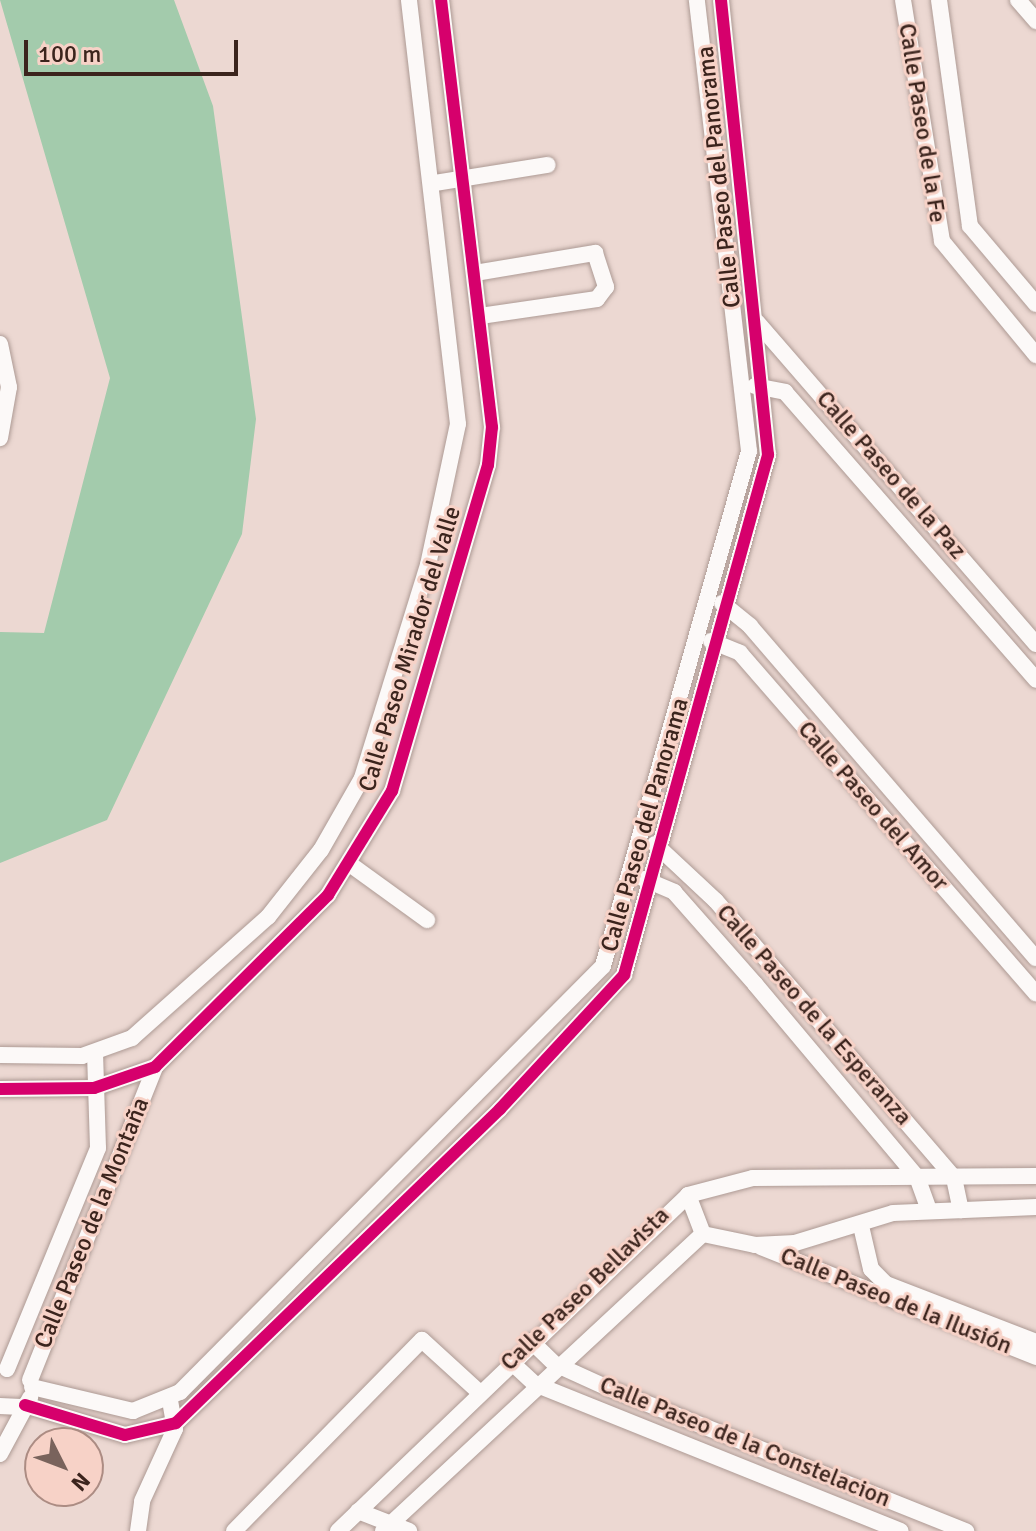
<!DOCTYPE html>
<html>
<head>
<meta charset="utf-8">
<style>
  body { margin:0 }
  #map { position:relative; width:1036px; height:1531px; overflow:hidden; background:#ecd8d2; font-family:Signika,sans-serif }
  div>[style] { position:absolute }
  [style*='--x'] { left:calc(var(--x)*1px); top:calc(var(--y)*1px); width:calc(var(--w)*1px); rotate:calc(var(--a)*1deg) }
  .green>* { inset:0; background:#a3cbac }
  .roads { filter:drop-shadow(0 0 2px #ad9a94) drop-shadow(0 0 2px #ad9a94) }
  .minor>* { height:16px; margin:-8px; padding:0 8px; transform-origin:8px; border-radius:8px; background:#fcf9f8 }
  .cycleway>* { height:12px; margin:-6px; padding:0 6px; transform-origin:6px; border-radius:6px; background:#d6006c }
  span { translate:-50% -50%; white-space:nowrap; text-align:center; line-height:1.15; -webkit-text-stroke:6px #f7d2c7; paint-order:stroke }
  .street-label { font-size:24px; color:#3b241d }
  .north { position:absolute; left:24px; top:1427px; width:80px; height:80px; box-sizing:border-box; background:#f7d2c7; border:2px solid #ac8c83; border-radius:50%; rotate:132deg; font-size:22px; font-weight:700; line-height:32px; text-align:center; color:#3b241d }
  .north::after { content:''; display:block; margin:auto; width:28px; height:36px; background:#79635c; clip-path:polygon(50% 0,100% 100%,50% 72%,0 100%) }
  .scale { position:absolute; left:24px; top:40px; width:214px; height:36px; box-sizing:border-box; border:4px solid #3b241d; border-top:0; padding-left:10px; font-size:24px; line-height:28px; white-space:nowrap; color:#3b241d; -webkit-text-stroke:6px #f7d2c7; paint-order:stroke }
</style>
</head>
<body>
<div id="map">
  <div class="green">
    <div style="clip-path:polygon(0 0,174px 0,213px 106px,256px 419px,242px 534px,107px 820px,0 863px,0 632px,44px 633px,110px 378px)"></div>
  </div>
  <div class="roads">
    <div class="minor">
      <div style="--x:903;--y:0;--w:244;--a:80.8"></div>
      <div style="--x:942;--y:241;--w:148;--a:50.5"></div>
      <div style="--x:939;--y:0;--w:228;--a:82.2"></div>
      <div style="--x:970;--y:226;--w:102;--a:49.8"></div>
      <div style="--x:1018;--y:0;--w:28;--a:49"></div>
      <div style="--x:435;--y:183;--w:114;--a:-9.1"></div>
      <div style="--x:475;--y:273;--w:122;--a:-9.5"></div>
      <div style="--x:595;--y:253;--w:36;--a:72"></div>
      <div style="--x:606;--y:287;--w:15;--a:127"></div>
      <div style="--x:597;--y:299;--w:118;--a:171.7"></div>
      <div style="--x:757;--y:322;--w:426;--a:49.1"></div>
      <div style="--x:0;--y:344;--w:44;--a:78.2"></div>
      <div style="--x:9;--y:387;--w:52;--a:100"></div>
      <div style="--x:755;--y:386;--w:31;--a:11"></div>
      <div style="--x:785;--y:392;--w:382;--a:48.9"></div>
      <div style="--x:722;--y:603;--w:36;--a:39"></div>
      <div style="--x:750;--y:626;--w:438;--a:49.3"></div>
      <div style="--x:711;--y:641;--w:31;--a:22"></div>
      <div style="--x:740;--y:653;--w:451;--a:49"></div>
      <div style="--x:655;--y:844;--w:83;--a:43.1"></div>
      <div style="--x:716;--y:901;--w:365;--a:49.3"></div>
      <div style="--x:954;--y:1178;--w:33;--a:78"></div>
      <div style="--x:351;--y:865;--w:94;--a:35.9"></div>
      <div style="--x:644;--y:879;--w:33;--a:23"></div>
      <div style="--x:674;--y:892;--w:123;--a:48.6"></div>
      <div style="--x:755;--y:984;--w:252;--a:50"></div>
      <div style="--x:917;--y:1177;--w:35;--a:70"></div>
      <div style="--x:0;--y:1055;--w:82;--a:0.7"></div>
      <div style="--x:82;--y:1056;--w:53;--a:-19.8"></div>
      <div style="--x:132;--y:1038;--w:182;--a:-41.7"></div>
      <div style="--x:268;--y:917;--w:85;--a:-51.7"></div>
      <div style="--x:321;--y:850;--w:83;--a:-60.3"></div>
      <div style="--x:362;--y:778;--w:223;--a:-72.8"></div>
      <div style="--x:428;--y:565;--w:144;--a:-78"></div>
      <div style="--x:458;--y:424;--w:427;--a:-96.6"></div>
      <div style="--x:0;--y:1089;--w:94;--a:-0.6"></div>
      <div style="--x:94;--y:1088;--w:65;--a:-19"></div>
      <div style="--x:155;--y:1067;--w:244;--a:-44.8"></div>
      <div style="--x:328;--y:895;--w:122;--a:-58.4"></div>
      <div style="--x:392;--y:791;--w:340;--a:-73.6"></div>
      <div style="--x:488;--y:465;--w:38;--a:-84"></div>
      <div style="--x:492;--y:427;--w:430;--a:-96.8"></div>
      <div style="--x:688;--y:1195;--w:42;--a:69"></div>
      <div style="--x:861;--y:1226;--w:44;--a:76.9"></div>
      <div style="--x:871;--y:1269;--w:21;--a:45"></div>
      <div style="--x:886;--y:1284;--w:161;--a:21.1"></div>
      <div style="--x:761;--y:1247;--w:296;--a:21.8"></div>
      <div style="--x:531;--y:1341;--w:33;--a:44"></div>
      <div style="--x:555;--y:1364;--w:58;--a:24.4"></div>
      <div style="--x:608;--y:1388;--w:386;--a:21.8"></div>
      <div style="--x:510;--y:1361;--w:34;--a:43"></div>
      <div style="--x:535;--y:1384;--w:394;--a:21.9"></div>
      <div style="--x:7;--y:1369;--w:239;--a:-67.6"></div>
      <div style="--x:98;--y:1148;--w:94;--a:-91.8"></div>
      <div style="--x:30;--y:1380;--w:337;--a:-68.2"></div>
      <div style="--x:32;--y:1387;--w:104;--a:13.4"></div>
      <div style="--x:133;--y:1411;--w:51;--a:-22"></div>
      <div style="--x:180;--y:1392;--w:600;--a:-45.2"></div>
      <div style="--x:603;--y:966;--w:535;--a:-74.17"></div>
      <div style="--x:749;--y:451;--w:454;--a:-96.6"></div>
      <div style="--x:25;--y:1405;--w:104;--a:16.7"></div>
      <div style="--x:125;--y:1435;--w:52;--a:-13.2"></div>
      <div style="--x:176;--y:1423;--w:451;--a:-44.1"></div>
      <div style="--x:500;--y:1109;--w:183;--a:-47.2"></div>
      <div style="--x:624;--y:975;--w:540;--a:-74.52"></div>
      <div style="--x:768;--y:455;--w:457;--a:-95.9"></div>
      <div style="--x:0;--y:1406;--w:21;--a:3"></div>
      <div style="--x:0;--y:1454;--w:64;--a:-61.8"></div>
      <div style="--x:358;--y:1511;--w:55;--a:21.4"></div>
      <div style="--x:138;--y:1531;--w:30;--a:-82"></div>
      <div style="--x:142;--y:1501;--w:79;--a:-65.4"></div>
      <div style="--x:175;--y:1429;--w:29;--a:-100"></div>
      <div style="--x:234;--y:1531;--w:268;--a:-45.5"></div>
      <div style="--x:422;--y:1340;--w:77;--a:42.4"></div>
      <div style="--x:338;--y:1531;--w:485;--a:-43.8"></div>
      <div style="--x:688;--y:1195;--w:67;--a:-14.7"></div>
      <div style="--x:753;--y:1178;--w:283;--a:-0.4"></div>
      <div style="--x:383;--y:1531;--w:437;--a:-42.9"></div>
      <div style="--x:703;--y:1234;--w:53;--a:11.9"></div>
      <div style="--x:755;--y:1245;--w:40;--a:-2.9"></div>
      <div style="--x:795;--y:1243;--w:102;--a:-17"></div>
      <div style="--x:893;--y:1213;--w:143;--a:-2.4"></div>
    </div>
  </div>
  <div class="cycleway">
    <div style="--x:0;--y:1089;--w:94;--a:-0.6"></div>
    <div style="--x:94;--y:1088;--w:65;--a:-19"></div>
    <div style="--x:155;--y:1067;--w:244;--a:-44.8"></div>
    <div style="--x:328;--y:895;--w:122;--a:-58.4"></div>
    <div style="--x:392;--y:791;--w:340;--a:-73.6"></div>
    <div style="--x:488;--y:465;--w:38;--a:-84"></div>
    <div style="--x:492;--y:427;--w:430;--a:-96.8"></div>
    <div style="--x:25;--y:1405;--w:104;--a:16.7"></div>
    <div style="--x:125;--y:1435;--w:52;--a:-13.2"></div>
    <div style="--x:176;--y:1423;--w:451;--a:-44.1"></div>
    <div style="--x:500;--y:1109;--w:183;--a:-47.2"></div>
    <div style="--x:624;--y:975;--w:540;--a:-74.52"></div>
    <div style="--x:768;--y:455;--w:457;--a:-95.9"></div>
  </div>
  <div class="street-label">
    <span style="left:922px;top:123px;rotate:81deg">Calle Paseo de la Fe</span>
    <span style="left:719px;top:177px;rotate:-96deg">Calle Paseo del Panorama</span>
    <span style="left:891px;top:475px;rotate:49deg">Calle Paseo de la Paz</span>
    <span style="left:410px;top:649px;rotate:-73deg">Calle Paseo Mirador del Valle</span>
    <span style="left:873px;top:806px;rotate:49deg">Calle Paseo del Amor</span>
    <span style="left:645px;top:825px;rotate:-74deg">Calle Paseo del Panorama</span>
    <span style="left:814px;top:1015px;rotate:49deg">Calle Paseo de la Esperanza</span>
    <span style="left:92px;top:1223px;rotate:-68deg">Calle Paseo de la Montaña</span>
    <span style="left:585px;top:1289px;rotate:-44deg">Calle Paseo Bellavista</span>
    <span style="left:896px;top:1301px;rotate:22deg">Calle Paseo de la Ilusión</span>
    <span style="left:745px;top:1442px;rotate:22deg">Calle Paseo de la Constelacion</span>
  </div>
  <div class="north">N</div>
  <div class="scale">100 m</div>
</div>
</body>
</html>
